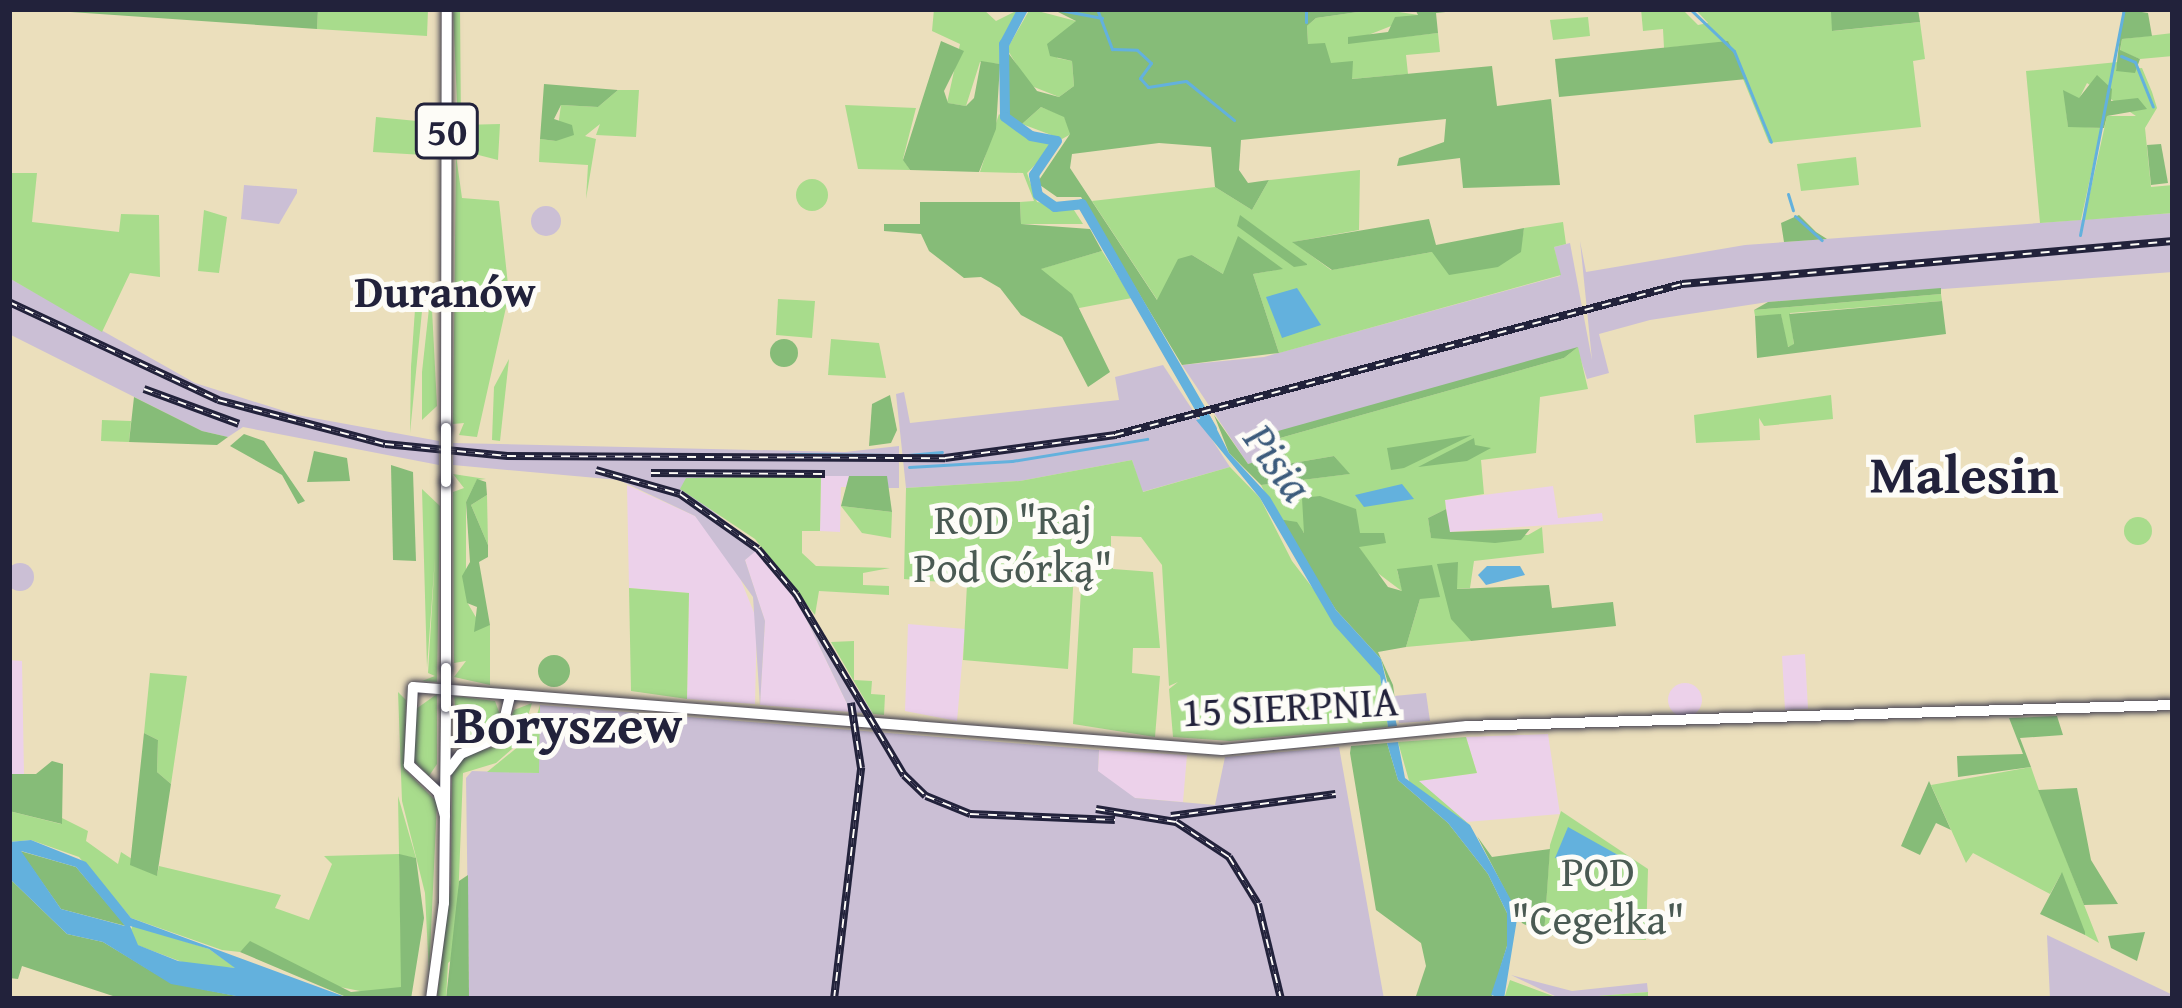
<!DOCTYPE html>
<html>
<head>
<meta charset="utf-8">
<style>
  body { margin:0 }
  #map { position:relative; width:2182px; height:1008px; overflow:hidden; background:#ebdfbc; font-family:"Gentium Book Plus",serif }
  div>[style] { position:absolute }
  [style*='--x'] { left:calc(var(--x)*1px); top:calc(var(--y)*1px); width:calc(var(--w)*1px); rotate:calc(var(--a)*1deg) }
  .built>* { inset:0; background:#ecd1ea }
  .round { border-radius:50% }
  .industrial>* { inset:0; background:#cbbfd5 }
  .green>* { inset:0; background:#a8dc8c }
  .forest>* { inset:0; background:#86bc78 }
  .water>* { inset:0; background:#63b1dd }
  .stream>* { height:3px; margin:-1.5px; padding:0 1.5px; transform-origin:1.5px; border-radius:1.5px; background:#63b1dd }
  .river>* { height:10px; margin:-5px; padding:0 5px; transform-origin:5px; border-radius:5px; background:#63b1dd }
  .roads { filter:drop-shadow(0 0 3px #403e4e) drop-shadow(0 0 3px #403e4e) }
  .major>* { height:10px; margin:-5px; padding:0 5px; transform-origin:5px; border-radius:5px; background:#fff }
  .rail>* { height:8px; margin-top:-4px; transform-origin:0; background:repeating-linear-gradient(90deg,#fdfcf7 0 9px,#22223b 0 18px); box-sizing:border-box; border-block:3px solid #22223b }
  .bridges { filter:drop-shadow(0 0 3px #403e4e) drop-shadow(0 0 3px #403e4e) }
  .major-bridge>* { height:10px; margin:-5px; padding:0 5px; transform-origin:5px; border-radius:5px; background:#fff }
  span { translate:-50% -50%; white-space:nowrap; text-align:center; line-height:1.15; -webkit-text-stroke:10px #fdfcf7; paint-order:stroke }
  .shield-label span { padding:3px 9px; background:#fdfcf7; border:3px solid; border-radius:9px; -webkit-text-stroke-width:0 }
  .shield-label { font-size:39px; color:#22223b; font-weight:700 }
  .park-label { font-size:42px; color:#4a5a53 }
  .street-label { font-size:42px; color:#22223b }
  .neighbourhood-label { font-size:45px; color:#22223b; font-weight:700 }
  .water-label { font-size:45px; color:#3c5b7c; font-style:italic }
  .district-label { font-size:54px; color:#22223b; font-weight:700 }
  .frame { position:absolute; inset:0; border:12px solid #22223b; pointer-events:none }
</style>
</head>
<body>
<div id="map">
  <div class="built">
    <div style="clip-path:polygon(821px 476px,849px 476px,849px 487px,841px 487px,840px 532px,820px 531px)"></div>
    <div style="clip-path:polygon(627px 485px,695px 516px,732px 558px,757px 620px,755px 704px,687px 699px,689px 593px,629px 588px)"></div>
    <div style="clip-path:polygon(1553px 486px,1558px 518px,1602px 513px,1603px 521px,1449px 532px,1445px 500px)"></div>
    <div style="clip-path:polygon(756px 550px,799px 604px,851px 712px,760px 705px,765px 621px,745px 560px)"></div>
    <div style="clip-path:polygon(908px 624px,965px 629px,957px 721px,905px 711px)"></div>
    <div style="clip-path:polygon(1805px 654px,1808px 709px,1785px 710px,1782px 656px)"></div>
    <div style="clip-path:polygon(9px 660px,22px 661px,24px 775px,9px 774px)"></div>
    <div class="round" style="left:1668px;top:683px;width:34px;height:34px"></div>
    <div style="clip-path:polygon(1548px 734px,1560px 814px,1466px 822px,1418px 781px,1477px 773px,1466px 737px)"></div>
    <div style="clip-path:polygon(1099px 750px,1187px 755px,1183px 802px,1135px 798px,1109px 783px,1098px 771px)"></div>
  </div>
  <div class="industrial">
    <div style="clip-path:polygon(244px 185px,297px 189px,297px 193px,279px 224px,241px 219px)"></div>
    <div class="round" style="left:531px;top:206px;width:30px;height:30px"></div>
    <div style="clip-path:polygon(2173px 213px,2173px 272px,1768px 302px,1650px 320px,1599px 334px,1609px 373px,1587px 379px,1577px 348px,1279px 432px,1285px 453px,1248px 464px,1182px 365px,1264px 357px,1560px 276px,1554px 247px,1570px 243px,1592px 360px,1580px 241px,1586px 272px,1745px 245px)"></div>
    <div style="clip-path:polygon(9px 278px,195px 383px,297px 415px,439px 441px,439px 465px,243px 427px,228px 437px,202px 431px,9px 334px)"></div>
    <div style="clip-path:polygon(1163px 365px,1230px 467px,1142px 492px,1132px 460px,1020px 481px,906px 488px,896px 394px,904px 392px,910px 423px,1119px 400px,1115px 377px)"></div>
    <div style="clip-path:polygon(453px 443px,845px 452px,899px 446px,899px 488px,887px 488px,886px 476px,815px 476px,695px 497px,777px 562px,873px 714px,851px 712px,799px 604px,757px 550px,745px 560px,765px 621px,760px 705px,753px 597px,695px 516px,619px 480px,453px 465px)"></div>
    <div class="round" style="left:6px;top:563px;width:28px;height:28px"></div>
    <div style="clip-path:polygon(1426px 693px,1430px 721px,1399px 723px,1394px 696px)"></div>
    <div style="clip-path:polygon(540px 705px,1099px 750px,1098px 771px,1135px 798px,1215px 805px,1225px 757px,1339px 747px,1384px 999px,469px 999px,466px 778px,472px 771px,538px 773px)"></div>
    <div style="clip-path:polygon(2047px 935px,2173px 995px,2173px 999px,2050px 999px)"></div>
    <div style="clip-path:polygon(1511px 975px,1572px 991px,1647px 983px,1648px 992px,1561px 999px)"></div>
  </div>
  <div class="green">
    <div style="clip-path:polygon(318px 9px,428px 9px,427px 36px,317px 29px)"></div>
    <div style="clip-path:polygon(453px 9px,460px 9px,461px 125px,500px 124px,498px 160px,459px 150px)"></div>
    <div style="clip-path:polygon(934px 9px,983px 9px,996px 21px,1020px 9px,999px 45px,1000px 64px,980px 62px,966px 106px,947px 103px,960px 44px,932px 31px)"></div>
    <div style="clip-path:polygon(1030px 9px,1076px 21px,1057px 58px,1072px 61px,1074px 86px,1059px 97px,1029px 85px,1007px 49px)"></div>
    <div style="clip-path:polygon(1379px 9px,1419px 15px,1348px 43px,1438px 33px,1440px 52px,1406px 55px,1408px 74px,1351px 79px,1308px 45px,1307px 26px,1316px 18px)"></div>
    <div style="clip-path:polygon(1641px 9px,1682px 9px,1698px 25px,1708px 23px,1695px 9px,1857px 9px,1832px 12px,1833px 31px,1920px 22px,1925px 59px,1913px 61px,1921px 127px,1769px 143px,1728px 42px,1664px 48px,1663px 29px,1643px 31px)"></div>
    <div style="clip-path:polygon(1588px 17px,1590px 36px,1553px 40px,1550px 20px)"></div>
    <div style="clip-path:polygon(2173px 33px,2173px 56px,2140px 59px,2120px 51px,2122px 39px)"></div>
    <div style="clip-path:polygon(2118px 62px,2116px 70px,2142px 68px,2152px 92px,2157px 108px,2145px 128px,2151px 187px,2173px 185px,2173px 213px,2084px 220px,2107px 116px,2136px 116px,2087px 83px,2079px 99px,2064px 91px,2068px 126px,2101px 128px,2081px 220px,2040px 223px,2026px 71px)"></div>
    <div style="clip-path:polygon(618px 90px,639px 90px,636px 137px,596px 135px,600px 124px,585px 136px,596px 139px,586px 199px,588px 165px,539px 162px,540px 139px,556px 141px,561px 105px,598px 107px)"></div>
    <div style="clip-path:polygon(845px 105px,916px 108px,903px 159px,910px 170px,858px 169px)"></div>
    <div style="clip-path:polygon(1041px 107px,1064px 116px,1071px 134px,1062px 139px,1022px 124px)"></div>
    <div style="clip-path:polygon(999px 114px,1028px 139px,1049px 141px,1051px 149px,1027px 173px,1037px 202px,1072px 207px,1083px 224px,1021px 224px,1020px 202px,1034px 201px,1023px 173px,980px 172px)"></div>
    <div style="clip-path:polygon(376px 117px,427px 122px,424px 155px,373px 152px)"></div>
    <div style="clip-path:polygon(456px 155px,462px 198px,499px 201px,509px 294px,477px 437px,459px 435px,464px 423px,453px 424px)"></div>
    <div style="clip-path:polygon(1856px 157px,1859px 185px,1801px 191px,1797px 164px)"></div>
    <div style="clip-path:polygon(1360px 170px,1359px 230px,1293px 242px,1331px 270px,1432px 252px,1520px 252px,1524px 228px,1563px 222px,1566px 244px,1554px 247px,1561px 275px,1279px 353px,1253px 274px,1281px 269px,1223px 274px,1192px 255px,1158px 301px,1092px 201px,1215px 187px,1252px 210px,1269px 180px)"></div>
    <div style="clip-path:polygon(11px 173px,37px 173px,32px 222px,119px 232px,121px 214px,159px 215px,160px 277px,130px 273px,102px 332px,9px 278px)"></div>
    <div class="round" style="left:796px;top:179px;width:32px;height:32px"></div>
    <div style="clip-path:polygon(204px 210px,227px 217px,219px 273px,198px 271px)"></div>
    <div style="clip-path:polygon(1102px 251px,1132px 298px,1074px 309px,1040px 269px)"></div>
    <div style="clip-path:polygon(431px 290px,437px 406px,422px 420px,422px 372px)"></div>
    <div style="clip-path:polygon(1941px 294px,1942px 301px,1790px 313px,1794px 345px,1787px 347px,1781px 315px,1755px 316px,1754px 310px)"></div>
    <div style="clip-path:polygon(416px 295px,423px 301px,410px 433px,411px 367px)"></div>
    <div style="clip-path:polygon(778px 299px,815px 301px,812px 338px,776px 335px)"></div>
    <div style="clip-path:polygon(831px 339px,879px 343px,886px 378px,828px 375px)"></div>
    <div style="clip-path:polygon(1578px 347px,1588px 389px,1540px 397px,1536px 453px,1481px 460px,1484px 494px,1445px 500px,1446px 509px,1428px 518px,1431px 537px,1528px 535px,1542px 527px,1544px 553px,1474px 561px,1470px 588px,1456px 589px,1455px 618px,1471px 641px,1406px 647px,1420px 599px,1397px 570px,1403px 592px,1375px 571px,1358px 546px,1359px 533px,1306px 515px,1305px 533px,1278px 519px,1261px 485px,1349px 474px,1334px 456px,1287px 464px,1280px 438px,1564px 358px)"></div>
    <div style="clip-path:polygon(509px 359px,500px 441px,492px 440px,494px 387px)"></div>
    <div style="clip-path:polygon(1831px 395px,1833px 419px,1764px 426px,1759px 418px,1760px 440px,1696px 443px,1694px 415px)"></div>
    <div style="clip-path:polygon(102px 420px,131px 421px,129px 442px,101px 441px)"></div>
    <div style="clip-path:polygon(1132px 460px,1143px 492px,1230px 467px,1260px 498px,1292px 561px,1380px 676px,1388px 727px,1230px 741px,1173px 737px,1169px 689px,1178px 682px,1169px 686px,1162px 565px,1141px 537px,1111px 536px,1111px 546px,1113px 569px,1153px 572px,1160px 648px,1133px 648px,1132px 673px,1160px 676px,1155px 737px,1073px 724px,1082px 573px,1074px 573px,1068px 669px,963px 660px,967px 584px,904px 579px,906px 488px,1020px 481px)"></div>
    <div style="clip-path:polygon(453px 474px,486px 479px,477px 480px,466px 502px,466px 582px,467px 602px,481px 626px,490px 625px,490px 685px,454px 677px,466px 661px,454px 663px,453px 492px,464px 488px)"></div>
    <div style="clip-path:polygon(821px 476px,820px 531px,802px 531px,802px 553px,816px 566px,890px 568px,863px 573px,863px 585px,889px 586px,889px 595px,819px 591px,815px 615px,755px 539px,680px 489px,686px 478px)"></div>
    <div style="clip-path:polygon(422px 489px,440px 506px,437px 682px,422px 681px,435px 676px,428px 673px,435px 557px,427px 668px)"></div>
    <div style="clip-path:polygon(487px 495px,488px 545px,471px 505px)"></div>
    <div style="clip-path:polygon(841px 506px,892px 512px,891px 538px,862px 533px)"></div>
    <div class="round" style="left:2124px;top:517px;width:28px;height:28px"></div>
    <div style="clip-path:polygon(629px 588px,689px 593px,687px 699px,631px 691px)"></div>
    <div style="clip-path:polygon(854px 641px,854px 680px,872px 681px,871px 694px,885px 695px,884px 715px,873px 714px,831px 642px)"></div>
    <div style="clip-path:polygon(150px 673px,187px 676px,171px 784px,157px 772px,158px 740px,144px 733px)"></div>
    <div style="clip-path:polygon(398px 692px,406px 700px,404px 769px,437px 802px,429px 975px,425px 893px,402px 801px)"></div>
    <div style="clip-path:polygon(437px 694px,437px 764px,429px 776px,413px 760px,416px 709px)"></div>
    <div style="clip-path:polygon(454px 696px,495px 701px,502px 720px,493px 736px,469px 743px,458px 737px)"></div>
    <div style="clip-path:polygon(532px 703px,520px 742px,496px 763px,463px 773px,456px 956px,448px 963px,446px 999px,437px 999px,451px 883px,452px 773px,464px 755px,498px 746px,514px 710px)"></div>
    <div style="clip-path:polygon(540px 705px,539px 773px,487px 772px,530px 737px)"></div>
    <div style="clip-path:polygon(1466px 737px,1477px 773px,1419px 781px,1470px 825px,1410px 784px,1398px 742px)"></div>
    <div style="clip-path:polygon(2031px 767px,2039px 790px,2099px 943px,2085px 935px,2061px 874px,2050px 894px,1973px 853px,1966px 863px,1931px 785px)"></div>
    <div style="clip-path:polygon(398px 796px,416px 858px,399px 855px,402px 988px,375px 994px,325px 984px,251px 942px,240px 952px,222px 950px,131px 918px,79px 857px,31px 840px,9px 842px,9px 811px,61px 824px,62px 818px,88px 831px,86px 841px,118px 864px,121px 852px,157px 875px,159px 866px,281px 895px,275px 908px,309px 920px,332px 864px,324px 856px,399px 854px)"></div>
    <div style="clip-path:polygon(1561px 811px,1648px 869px,1646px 940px,1544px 935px,1550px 845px)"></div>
    <div style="clip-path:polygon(133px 925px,209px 949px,236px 968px,190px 965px,137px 945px,128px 936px)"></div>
    <div style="clip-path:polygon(1510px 980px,1561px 999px,1648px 992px,1648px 999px,1504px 999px)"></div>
  </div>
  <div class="forest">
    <div style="clip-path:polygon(27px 9px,318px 9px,317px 29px)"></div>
    <div style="clip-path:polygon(1052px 9px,1379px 9px,1316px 18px,1307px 26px,1308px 44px,1325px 43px,1331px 63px,1353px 61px,1352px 79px,1492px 66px,1497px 106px,1551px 99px,1560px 185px,1463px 188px,1460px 158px,1397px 166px,1399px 158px,1444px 142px,1446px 119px,1241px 140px,1239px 170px,1248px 183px,1269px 180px,1252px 210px,1215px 187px,1211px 147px,1159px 143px,1072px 154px,1070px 168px,1157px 300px,1178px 259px,1192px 255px,1223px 274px,1238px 236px,1283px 269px,1253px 274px,1279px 353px,1182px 365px,1081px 197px,1057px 197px,1037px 183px,1070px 134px,1064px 117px,1041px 107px,1022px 124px,1009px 118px,1009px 54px,1037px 91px,1059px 97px,1074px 86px,1072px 61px,1050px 56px,1047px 44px,1076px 21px)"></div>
    <div style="clip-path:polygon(1415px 9px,1475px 9px,1436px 13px,1438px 33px,1348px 44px,1348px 37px,1388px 32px,1395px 17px,1418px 15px)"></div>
    <div style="clip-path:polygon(1918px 9px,1920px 22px,1832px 31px,1831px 12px)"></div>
    <div style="clip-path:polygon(2123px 9px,2148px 13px,2152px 36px,2122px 39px,2120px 50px,2140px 59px,2135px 73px,2116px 71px)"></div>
    <div style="clip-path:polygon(941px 41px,964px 51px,944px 91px,948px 103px,966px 106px,974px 98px,981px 61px,1000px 64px,996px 129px,979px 172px,910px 170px,903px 160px)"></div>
    <div style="clip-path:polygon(1728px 41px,1747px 79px,1559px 97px,1555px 59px)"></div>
    <div style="clip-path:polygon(2097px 75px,2112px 89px,2111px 101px,2138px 98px,2147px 109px,2107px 116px,2104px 128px,2068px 127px,2063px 90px,2079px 98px)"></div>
    <div style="clip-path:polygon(544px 84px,618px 90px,598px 107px,561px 105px,554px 119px,572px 125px,574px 135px,556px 141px,540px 139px)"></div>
    <div style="clip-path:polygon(2161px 144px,2168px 183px,2151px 185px,2147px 145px)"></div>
    <div style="clip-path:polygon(920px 202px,1020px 202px,1021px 224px,1090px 229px,1102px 251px,1041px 269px,1072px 294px,1110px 372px,1088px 387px,1062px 337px,1021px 315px,1000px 288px,981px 277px,964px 278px,929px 251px,921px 234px,884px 231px,884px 224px,920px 224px)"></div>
    <div style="clip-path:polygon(1240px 215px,1307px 264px,1307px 265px,1294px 267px,1237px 226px)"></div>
    <div style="clip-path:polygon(1799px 215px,1816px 232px,1827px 239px,1784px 242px,1781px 223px)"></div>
    <div style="clip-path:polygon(1429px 219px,1436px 245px,1524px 228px,1521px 252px,1498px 267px,1449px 275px,1432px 252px,1332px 270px,1292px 242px)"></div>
    <div style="clip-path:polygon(1941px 288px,1941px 294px,1754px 310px,1768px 302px)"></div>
    <div style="clip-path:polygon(1942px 301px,1946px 334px,1757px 358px,1755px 316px,1781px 314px,1788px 347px,1794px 344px,1789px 314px)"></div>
    <div class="round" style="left:770px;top:339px;width:28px;height:28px"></div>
    <div style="clip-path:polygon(1578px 347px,1564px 358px,1280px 438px,1278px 431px)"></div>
    <div style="clip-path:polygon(890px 395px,897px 430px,891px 443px,869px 446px,872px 404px)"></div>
    <div style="clip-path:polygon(134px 397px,202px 431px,228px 437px,217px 445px,129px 442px)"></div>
    <div style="clip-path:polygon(1214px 415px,1248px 464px,1285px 453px,1287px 464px,1334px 456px,1350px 474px,1261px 485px,1229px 453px)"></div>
    <div style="clip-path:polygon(244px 434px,264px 441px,305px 501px,298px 504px,282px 475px,230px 446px)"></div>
    <div style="clip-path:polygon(1472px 435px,1404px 468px,1391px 470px,1387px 448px)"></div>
    <div style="clip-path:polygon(1474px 438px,1475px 445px,1491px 448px,1467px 461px,1418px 467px)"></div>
    <div style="clip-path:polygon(314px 451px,347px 458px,350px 481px,307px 482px)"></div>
    <div style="clip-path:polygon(391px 465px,413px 472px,416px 561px,393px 560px)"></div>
    <div style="clip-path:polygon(849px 476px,887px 476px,892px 512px,841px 506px)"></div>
    <div style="clip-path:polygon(477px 479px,486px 482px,487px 495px,471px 505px,488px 545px,488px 557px,479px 562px,490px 625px,474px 632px,477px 607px,467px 603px,462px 576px,470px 562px,466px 502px)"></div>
    <div style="clip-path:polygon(1320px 496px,1356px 509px,1360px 533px,1384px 533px,1386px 543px,1359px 547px,1388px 587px,1402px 591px,1397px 569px,1432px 565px,1440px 597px,1420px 599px,1406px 647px,1378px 652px,1393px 685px,1397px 715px,1381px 659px,1336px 610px,1278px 519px,1297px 522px,1304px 533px,1302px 498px)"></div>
    <div style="clip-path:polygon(1446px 509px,1450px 532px,1530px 529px,1521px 540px,1495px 543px,1431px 538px,1428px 518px)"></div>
    <div style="clip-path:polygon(1458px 562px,1457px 589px,1549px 585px,1552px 608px,1613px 602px,1616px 626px,1471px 641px,1451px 619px,1437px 564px)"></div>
    <div class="round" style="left:538px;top:655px;width:32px;height:32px"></div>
    <div style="clip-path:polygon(2057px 716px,2063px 735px,2020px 738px,2031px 767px,1958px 777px,1957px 756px,2023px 754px,2009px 718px)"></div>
    <div style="clip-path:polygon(144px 733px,158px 740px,157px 772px,171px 784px,157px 876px,130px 865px)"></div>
    <div style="clip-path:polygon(1387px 743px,1398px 780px,1448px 823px,1488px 874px,1507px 913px,1507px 946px,1491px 999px,1415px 999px,1426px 966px,1421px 943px,1376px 910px,1350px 753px,1351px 746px)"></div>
    <div style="clip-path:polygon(52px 761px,63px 764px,62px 824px,9px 811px,9px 774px,36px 774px)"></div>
    <div style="clip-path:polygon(1929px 781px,1951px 830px,1936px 823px,1920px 855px,1901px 846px)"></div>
    <div style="clip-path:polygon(2077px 788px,2091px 860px,2118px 904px,2084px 905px,2038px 790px)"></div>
    <div style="clip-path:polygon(1477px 836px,1492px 857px,1550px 849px,1544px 935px,1522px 923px)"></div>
    <div style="clip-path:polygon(20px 851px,76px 867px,126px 926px,61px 909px)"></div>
    <div style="clip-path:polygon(399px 854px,416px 858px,424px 918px,411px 999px,351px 999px,240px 952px,250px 941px,351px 992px,401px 987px)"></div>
    <div style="clip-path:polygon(2062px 872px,2085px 932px,2085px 935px,2040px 914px)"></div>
    <div style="clip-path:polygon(468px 875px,469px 999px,446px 999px,459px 881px)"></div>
    <div style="clip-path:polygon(9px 878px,67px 934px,103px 942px,171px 983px,252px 999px,122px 999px,22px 966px,18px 979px,9px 978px)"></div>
    <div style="clip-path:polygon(2145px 932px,2137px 961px,2111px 948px,2108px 936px)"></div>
  </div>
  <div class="water">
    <div style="clip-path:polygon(1297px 288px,1321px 325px,1282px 338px,1266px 297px)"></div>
    <div style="clip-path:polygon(1210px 416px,1229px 453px,1270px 497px,1336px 610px,1381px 659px,1397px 726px,1388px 727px,1380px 676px,1334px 625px,1260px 498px,1196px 420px)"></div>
    <div style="clip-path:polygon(1402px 484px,1414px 499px,1364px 507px,1355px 495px)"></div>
    <div style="clip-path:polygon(1487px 566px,1520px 566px,1525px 575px,1486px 585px,1478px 575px)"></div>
    <div style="clip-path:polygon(1398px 742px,1405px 778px,1470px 825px,1518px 913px,1504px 999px,1491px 995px,1507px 946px,1507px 913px,1488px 874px,1448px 823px,1398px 780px,1387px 743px)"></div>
    <div style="clip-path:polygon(1568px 827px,1618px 855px,1623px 868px,1555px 858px)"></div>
    <div style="clip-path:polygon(evenodd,31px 840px,86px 862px,131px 918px,351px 999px,252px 999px,171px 984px,103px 942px,67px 934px,9px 878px,9px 842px,31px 840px,21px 851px,76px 867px,125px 926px,61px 909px,21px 851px,31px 840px,130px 926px,209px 949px,235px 968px,178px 961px,138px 945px,130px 926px)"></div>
  </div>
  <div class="stream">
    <div style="--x:1055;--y:9;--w:48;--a:10.8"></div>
    <div style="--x:1097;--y:9;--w:43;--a:69.4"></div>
    <div style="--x:1112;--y:49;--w:25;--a:2"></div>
    <div style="--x:1137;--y:50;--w:19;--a:43"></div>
    <div style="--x:1151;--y:63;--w:19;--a:126"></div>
    <div style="--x:1140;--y:78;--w:12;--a:48"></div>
    <div style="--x:1148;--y:87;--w:38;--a:-9"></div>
    <div style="--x:1186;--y:81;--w:62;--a:39.1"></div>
    <div style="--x:1690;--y:9;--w:61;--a:43.7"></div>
    <div style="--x:1734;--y:51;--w:98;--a:67.9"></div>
    <div style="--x:1306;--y:22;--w:13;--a:-90"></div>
    <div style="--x:2121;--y:56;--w:15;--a:23"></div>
    <div style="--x:2135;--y:62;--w:48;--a:68.2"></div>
    <div style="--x:1788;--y:194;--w:17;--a:73"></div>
    <div style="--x:1795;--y:216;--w:36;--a:42"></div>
    <div style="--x:2080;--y:235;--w:230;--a:-79"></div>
    <div style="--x:790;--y:454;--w:108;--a:0.5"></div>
    <div style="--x:908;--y:455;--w:34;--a:-5"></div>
    <div style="--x:909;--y:467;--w:103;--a:-3.3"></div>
    <div style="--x:1012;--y:461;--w:137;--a:-9.3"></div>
  </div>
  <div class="river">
    <div style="--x:1023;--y:9;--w:40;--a:118"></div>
    <div style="--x:1004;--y:44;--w:73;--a:89.2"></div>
    <div style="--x:1005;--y:117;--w:32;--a:36"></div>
    <div style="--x:1031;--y:136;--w:26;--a:11"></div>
    <div style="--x:1057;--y:141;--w:41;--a:124.1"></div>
    <div style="--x:1034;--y:175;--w:20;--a:79"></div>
    <div style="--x:1038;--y:195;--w:21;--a:35"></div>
    <div style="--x:1055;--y:207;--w:27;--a:-6"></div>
    <div style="--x:1082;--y:204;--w:260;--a:60"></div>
  </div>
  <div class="roads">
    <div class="major">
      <div style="--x:446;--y:428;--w:419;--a:-89.9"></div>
      <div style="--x:446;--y:668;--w:186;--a:-90"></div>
      <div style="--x:448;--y:771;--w:21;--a:-53"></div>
      <div style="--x:461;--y:754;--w:43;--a:-23.6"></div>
      <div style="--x:500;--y:737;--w:42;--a:-76.3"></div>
      <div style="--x:445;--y:816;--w:25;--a:-106"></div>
      <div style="--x:438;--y:792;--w:40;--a:-137"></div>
      <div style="--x:409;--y:765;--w:78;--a:-87.1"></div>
      <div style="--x:413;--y:687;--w:811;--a:4.45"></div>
      <div style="--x:1222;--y:750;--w:246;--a:-5.6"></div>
      <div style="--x:1467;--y:726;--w:706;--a:-1.7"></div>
      <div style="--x:431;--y:999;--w:97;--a:-82.3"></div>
      <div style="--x:444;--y:903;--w:196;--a:-89.4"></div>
    </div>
  </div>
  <div class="rail">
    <div style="--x:9;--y:302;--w:231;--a:25.1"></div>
    <div style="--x:218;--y:400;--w:173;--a:14.8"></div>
    <div style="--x:385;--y:444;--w:123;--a:5.6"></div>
    <div style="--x:507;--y:456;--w:438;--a:0.3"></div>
    <div style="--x:945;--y:458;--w:172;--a:-7.7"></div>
    <div style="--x:1115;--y:435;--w:587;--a:-14.91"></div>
    <div style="--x:1682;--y:284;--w:493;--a:-5"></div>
    <div style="--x:144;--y:389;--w:101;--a:20.2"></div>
    <div style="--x:596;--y:470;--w:87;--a:15.9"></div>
    <div style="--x:680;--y:494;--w:95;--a:35.2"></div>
    <div style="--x:758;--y:549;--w:59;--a:49.8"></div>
    <div style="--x:796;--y:594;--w:211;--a:59.2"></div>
    <div style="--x:904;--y:775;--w:30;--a:44"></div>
    <div style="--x:926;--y:796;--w:48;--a:22.2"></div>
    <div style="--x:970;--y:814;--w:145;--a:2.4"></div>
    <div style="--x:651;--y:473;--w:174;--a:0.3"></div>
    <div style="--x:1096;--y:809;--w:81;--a:9.2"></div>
    <div style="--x:1176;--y:822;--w:64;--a:33.4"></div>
    <div style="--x:1229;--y:857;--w:55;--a:58.3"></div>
    <div style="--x:1258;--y:904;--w:98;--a:76.4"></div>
    <div style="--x:1171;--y:816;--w:166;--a:-7.6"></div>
    <div style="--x:834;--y:999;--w:233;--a:-83.3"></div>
    <div style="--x:861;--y:768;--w:66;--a:-98.7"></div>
  </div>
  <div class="bridges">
    <div class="major-bridge">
      <div style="--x:446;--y:428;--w:54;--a:90"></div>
      <div style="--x:446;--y:707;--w:39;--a:-90"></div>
    </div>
  </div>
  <div class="shield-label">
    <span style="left:447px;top:131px">50</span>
  </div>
  <div class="park-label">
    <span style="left:1013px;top:543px">ROD "Raj<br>Pod Górką"</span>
    <span style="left:1598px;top:895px">POD<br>"Cegełka"</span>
  </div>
  <div class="street-label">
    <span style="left:1290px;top:706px;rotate:-3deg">15 SIERPNIA</span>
  </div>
  <div class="neighbourhood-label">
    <span style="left:445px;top:291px">Duranów</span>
  </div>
  <div class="water-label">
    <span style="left:1279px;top:462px;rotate:54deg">Pisia</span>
  </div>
  <div class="district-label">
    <span style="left:1964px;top:474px">Malesin</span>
    <span style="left:568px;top:724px">Boryszew</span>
  </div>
  <div class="frame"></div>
</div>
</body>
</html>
